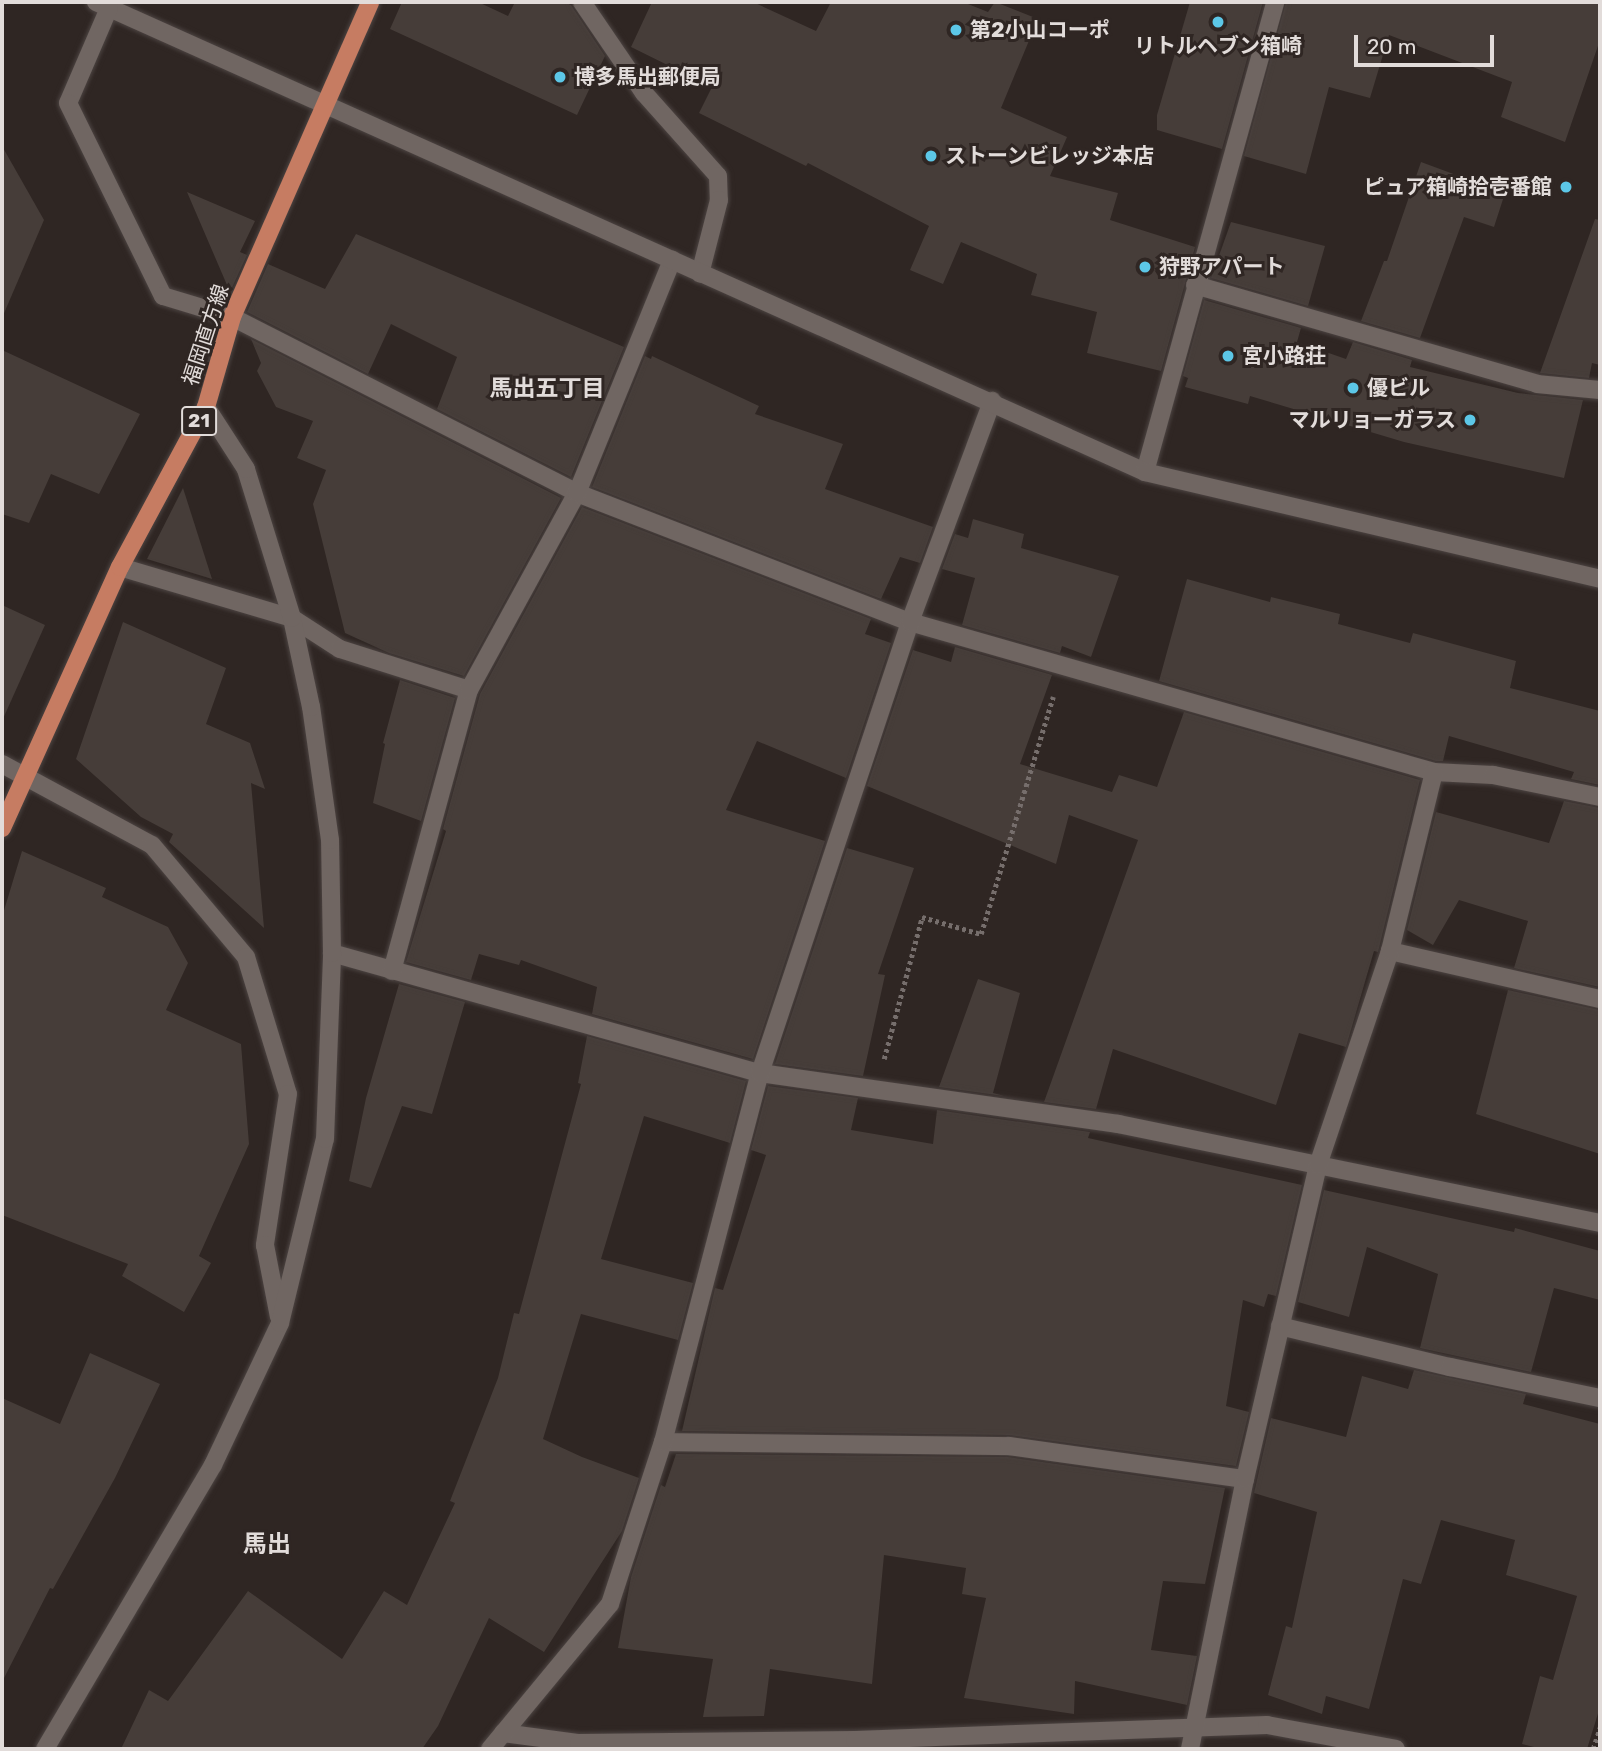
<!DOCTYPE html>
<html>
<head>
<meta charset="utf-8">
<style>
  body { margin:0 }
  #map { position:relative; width:1602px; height:1751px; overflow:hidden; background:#2f2623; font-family:Rubik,"Noto Sans JP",sans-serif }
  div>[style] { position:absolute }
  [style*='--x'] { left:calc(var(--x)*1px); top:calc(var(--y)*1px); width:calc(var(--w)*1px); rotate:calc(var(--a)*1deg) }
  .building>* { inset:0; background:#463d39 }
  .path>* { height:4.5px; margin-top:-2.25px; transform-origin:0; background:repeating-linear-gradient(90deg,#766e6c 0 3.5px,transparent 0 7px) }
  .roads { filter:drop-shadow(0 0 2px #4c4442) drop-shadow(0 0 2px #4c4442) }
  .minor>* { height:18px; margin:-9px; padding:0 9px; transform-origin:9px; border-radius:9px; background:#706662 }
  .tertiary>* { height:18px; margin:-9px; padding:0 9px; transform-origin:9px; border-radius:9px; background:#706662 }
  .primary>* { height:18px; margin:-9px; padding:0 9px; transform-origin:9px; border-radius:9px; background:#c67c62 }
  .dots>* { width:19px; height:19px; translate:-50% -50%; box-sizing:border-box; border:4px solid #2f2623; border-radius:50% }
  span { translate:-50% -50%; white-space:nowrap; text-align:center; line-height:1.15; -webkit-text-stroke:6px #2f2623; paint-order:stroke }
  .shield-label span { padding:2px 5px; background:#2f2623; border:2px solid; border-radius:5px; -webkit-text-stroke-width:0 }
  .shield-label { font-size:19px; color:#e2dcda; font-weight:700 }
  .poi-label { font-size:21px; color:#e2dcda; font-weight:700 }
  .left { translate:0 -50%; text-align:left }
  .right { translate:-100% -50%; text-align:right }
  .street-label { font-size:21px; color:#e2dcda }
  .neighbourhood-label { font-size:23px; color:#e2dcda; font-weight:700 }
  .quarter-label { font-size:24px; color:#e2dcda; font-weight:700 }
  .frame { position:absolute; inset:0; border:4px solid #e2dcda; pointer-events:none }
  .scale { position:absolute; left:1354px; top:35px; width:140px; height:32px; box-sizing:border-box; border:4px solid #e2dcda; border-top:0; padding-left:9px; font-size:21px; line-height:24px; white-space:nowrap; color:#e2dcda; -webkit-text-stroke:5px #2f2623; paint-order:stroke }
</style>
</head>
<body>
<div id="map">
  <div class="building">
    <div style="clip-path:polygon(402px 2px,478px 2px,508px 16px,515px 2px,564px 2px,571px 5px,605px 56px,577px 115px,390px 29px)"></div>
    <div style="clip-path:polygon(652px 2px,753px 2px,816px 31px,831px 2px,963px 2px,988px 12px,995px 2px,1038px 19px,1001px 108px,1067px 137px,1050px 176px,1118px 193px,1110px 220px,1195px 247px,1161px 371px,1087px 353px,1097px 312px,1031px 295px,1037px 274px,961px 242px,943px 284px,910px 270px,929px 226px,808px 163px,806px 166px,699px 113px,712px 87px,631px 47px)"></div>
    <div style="clip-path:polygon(1190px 2px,1263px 2px,1222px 149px,1157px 130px,1157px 115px)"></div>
    <div style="clip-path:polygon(1286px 2px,1600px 2px,1600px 40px,1565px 142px,1501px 117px,1512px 82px,1389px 35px,1370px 98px,1329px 87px,1306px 174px,1244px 156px)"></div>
    <div style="clip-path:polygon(2px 146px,44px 220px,2px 318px)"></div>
    <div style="clip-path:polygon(1421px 162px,1505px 193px,1494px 227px,1464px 217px,1420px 338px,1361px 321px,1384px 261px,1387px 261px)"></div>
    <div style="clip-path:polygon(187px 192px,255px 221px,240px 252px,247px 255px,230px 292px)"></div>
    <div style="clip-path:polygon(1595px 219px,1600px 220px,1600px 365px,1592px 363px,1589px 378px,1540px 373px)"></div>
    <div style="clip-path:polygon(1231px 222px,1325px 246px,1308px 306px,1211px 278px)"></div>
    <div style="clip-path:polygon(356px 234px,624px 347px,571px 477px,437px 409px,457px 357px,391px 324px,368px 374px,247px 312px,268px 264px,325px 289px)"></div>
    <div style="clip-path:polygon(1204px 300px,1301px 328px,1297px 342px,1346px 359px,1353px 342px,1412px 360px,1410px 367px,1518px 393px,1583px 400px,1564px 478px,1404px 442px,1250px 396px,1248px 404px,1185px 387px,1188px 378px,1183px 376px)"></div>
    <div style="clip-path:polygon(251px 339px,561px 498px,464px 676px,389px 653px,345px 633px,313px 504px,326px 470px,297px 458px,313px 421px,276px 407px,257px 371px,261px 363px)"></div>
    <div style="clip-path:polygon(2px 350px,140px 414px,99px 494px,51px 474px,29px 523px,2px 514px)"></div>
    <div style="clip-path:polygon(645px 356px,651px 359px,652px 356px,759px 406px,755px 414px,843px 444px,825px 489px,933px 527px,920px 563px,900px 557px,881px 599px,592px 487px)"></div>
    <div style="clip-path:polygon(183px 488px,212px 579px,147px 559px)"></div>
    <div style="clip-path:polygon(582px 507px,871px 619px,865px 634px,891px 643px,846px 778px,757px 741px,726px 810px,825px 841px,753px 1059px,592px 1014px,597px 987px,521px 960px,519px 965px,479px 954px,471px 980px,406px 962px,446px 831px,443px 829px,480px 694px)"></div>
    <div style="clip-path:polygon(973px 519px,1024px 534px,1021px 548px,1119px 576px,1091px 657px,1062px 646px,1060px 653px,962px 625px,975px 578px,942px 569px,955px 534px,968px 538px)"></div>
    <div style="clip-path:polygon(1187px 579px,1270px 602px,1271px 597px,1340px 614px,1338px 624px,1410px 643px,1413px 633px,1516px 661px,1510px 688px,1600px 711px,1600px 785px,1571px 779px,1574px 772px,1449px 736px,1443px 761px,1436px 761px,1159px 681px)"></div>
    <div style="clip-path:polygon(2px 605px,45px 625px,2px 721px)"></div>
    <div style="clip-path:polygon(123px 622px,226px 668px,206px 724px,250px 743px,265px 789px,251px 783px,264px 928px,169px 842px,173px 834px,141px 817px,76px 759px)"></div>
    <div style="clip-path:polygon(955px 647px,1052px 675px,1020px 764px,1112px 792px,1119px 775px,1157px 787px,1184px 712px,1420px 780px,1379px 948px,1378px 952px,1374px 951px,1346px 1047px,1299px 1033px,1276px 1105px,1113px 1049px,1096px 1109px,1044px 1102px,1138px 840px,1069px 815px,1056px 864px,867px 786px,913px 650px,951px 662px)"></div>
    <div style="clip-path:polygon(400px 680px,455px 698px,421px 821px,373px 803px,385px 744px,383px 743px)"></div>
    <div style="clip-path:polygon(1564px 801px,1600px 808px,1600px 987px,1514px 968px,1528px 921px,1459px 900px,1433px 945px,1407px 930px,1436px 812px,1549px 843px)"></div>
    <div style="clip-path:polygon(847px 848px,914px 868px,878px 974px,885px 975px,863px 1076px,775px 1064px)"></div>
    <div style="clip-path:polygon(22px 851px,106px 888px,102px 897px,168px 927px,188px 963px,166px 1010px,241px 1044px,249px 1144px,199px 1256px,211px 1263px,184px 1312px,122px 1276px,128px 1264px,2px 1215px,2px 917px)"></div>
    <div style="clip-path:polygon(978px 979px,1020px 993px,993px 1093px,1004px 1096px,939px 1087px)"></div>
    <div style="clip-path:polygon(399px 984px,465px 1002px,432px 1114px,402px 1106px,371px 1188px,349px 1181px,366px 1098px)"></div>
    <div style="clip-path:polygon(1508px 990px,1600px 1010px,1600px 1154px,1476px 1114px)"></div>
    <div style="clip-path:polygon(587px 1036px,746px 1081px,730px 1143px,644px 1116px,601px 1259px,693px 1283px,678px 1340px,581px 1314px,543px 1439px,582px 1457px,639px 1478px,622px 1531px,544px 1652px,489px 1618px,438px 1726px,422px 1749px,121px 1749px,149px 1690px,168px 1701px,248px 1591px,342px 1659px,384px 1591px,407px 1605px,455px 1503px,450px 1501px,498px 1378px,514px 1313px,519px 1314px,581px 1084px,578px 1083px)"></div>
    <div style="clip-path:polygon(768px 1086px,858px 1098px,851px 1130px,933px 1144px,937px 1110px,1090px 1132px,1088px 1138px,1302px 1185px,1276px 1296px,1268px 1294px,1264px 1307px,1243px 1300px,1226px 1406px,1249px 1412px,1236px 1466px,1009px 1435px,682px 1431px,715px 1288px,723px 1290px,766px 1155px,751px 1150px)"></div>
    <div style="clip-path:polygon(1324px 1190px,1514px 1232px,1515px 1228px,1600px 1251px,1600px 1300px,1554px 1288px,1531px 1372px,1420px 1348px,1438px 1274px,1367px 1247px,1349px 1317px,1298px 1302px)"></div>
    <div style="clip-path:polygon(90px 1353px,160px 1384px,115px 1478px,53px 1589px,50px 1588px,2px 1682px,2px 1398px,60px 1424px)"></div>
    <div style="clip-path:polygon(1414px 1370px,1526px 1394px,1523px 1404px,1600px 1424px,1600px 1707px,1587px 1749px,1542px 1749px,1522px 1744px,1540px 1676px,1553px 1680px,1577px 1596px,1506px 1575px,1515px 1540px,1441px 1520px,1421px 1584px,1403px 1579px,1369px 1709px,1326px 1696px,1322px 1714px,1268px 1695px,1286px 1626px,1292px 1628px,1317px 1512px,1254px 1493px,1271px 1418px,1346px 1437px,1362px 1376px,1408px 1389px)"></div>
    <div style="clip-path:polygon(676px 1454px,1008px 1457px,1225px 1488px,1205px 1584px,1163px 1581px,1151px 1650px,1197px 1656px,1187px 1705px,1075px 1681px,1074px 1714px,964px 1698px,986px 1598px,962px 1594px,966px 1568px,884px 1555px,872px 1684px,770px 1669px,764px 1716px,703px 1717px,713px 1659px,618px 1648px,631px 1577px,661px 1485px,665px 1487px)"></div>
  </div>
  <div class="path">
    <div style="--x:884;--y:1059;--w:147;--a:-75"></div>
    <div style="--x:922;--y:917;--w:61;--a:16.1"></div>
    <div style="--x:981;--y:934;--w:248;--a:-73.1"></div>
    <div style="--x:1593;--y:1749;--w:23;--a:-72"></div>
  </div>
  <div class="roads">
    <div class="minor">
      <div style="--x:582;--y:2;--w:110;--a:55.7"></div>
      <div style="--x:644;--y:93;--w:111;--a:48.3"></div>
      <div style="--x:718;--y:176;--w:24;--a:88"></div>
      <div style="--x:719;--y:200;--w:76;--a:104.4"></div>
      <div style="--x:1195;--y:285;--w:356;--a:16.1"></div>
      <div style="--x:1537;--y:384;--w:63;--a:5.4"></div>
      <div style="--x:232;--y:317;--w:387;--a:27"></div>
      <div style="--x:577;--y:493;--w:357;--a:21.2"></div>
      <div style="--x:910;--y:622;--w:545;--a:15.97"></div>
      <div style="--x:1434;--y:772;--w:59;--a:2.9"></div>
      <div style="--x:1493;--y:775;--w:109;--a:11.6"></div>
      <div style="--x:1145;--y:472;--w:488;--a:-74.5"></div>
      <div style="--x:120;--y:567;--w:179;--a:16.5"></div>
      <div style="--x:292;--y:618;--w:57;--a:32.9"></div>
      <div style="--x:340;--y:649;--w:135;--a:17.6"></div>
      <div style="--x:1390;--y:951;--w:215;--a:12.9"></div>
      <div style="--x:332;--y:953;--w:445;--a:15.7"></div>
      <div style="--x:760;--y:1073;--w:362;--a:8.1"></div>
      <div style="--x:1118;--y:1124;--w:492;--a:11.6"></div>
      <div style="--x:392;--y:971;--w:291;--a:-74.7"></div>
      <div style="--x:469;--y:690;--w:225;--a:-61.3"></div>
      <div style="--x:577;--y:493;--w:252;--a:-67.8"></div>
      <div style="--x:1280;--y:1326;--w:175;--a:13.6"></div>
      <div style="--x:1450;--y:1367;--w:153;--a:11.7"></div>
      <div style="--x:663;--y:1442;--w:346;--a:0.7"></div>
      <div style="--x:1009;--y:1446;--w:238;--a:8"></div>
      <div style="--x:503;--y:1733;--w:77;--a:7.5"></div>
      <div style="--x:579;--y:1743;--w:276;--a:-0.6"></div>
      <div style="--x:855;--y:1740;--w:412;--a:-2.1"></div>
      <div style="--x:1267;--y:1725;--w:131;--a:10.5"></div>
      <div style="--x:490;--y:1749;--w:188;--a:-50.4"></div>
      <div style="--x:610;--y:1604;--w:170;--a:-71.9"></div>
      <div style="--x:663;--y:1442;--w:382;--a:-75.3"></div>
      <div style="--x:760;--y:1073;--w:475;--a:-71.6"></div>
      <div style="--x:910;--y:622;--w:236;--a:-69.6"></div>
      <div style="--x:1190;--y:1749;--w:276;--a:-78.5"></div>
      <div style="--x:1245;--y:1479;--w:322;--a:-76.9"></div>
      <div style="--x:1318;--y:1165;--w:226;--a:-71.4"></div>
      <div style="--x:1390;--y:951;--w:184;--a:-76.2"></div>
    </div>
    <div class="tertiary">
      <div style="--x:96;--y:2;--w:1149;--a:24.13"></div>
      <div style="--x:1145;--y:472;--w:467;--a:13.2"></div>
      <div style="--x:109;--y:8;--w:103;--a:113.3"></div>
      <div style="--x:68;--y:103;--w:215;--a:63.8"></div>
      <div style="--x:163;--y:296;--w:72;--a:16.9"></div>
      <div style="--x:2;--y:764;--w:170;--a:28.4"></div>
      <div style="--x:152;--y:845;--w:146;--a:50"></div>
      <div style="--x:246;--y:957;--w:143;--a:73"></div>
      <div style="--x:288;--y:1094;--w:153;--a:98.7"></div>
      <div style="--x:265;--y:1245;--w:73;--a:79"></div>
      <div style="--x:45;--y:1749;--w:330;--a:-59.4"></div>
      <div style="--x:213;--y:1465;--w:157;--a:-64.7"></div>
      <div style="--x:280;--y:1323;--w:189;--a:-76.3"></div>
      <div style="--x:325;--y:1139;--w:186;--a:-87.8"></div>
      <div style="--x:332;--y:953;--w:113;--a:-91"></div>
      <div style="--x:330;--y:840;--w:134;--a:-98.1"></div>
      <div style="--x:311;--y:707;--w:91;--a:-102.1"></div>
      <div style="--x:292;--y:618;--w:156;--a:-107.2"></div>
      <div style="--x:246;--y:469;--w:74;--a:-122.8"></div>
    </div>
    <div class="primary">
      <div style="--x:2;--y:828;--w:286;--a:-65.7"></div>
      <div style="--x:120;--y:567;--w:182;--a:-61.7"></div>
      <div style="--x:206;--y:407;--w:94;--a:-73.9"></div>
      <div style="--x:232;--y:317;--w:344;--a:-66.3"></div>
    </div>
  </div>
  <div class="dots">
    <div style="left:1218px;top:22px;background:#5cc7e7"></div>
    <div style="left:956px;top:30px;background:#5cc7e7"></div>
    <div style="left:560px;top:77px;background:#5cc7e7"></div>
    <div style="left:931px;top:156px;background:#5cc7e7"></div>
    <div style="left:1566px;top:187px;background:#5cc7e7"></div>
    <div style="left:1145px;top:267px;background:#5cc7e7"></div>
    <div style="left:1228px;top:356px;background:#5cc7e7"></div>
    <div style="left:1353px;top:388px;background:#5cc7e7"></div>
    <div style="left:1470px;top:420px;background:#5cc7e7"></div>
  </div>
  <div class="shield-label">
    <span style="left:199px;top:421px">21</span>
  </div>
  <div class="poi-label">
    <span class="left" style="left:970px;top:30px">第2小山コーポ</span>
    <span style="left:1218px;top:46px">リトルヘブン箱崎</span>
    <span class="left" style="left:574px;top:77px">博多馬出郵便局</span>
    <span class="left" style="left:945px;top:156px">ストーンビレッジ本店</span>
    <span class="right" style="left:1552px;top:187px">ピュア箱崎拾壱番館</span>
    <span class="left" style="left:1159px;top:267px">狩野アパート</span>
    <span class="left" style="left:1242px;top:356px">宮小路荘</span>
    <span class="left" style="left:1367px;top:388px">優ビル</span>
    <span class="right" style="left:1456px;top:420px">マルリョーガラス</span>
  </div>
  <div class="street-label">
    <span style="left:206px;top:335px;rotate:-72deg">福岡直方線</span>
  </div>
  <div class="neighbourhood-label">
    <span style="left:547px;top:388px">馬出五丁目</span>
  </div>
  <div class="quarter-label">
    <span style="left:267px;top:1545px">馬出</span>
  </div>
  <div class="frame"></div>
  <div class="scale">20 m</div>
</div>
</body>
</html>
